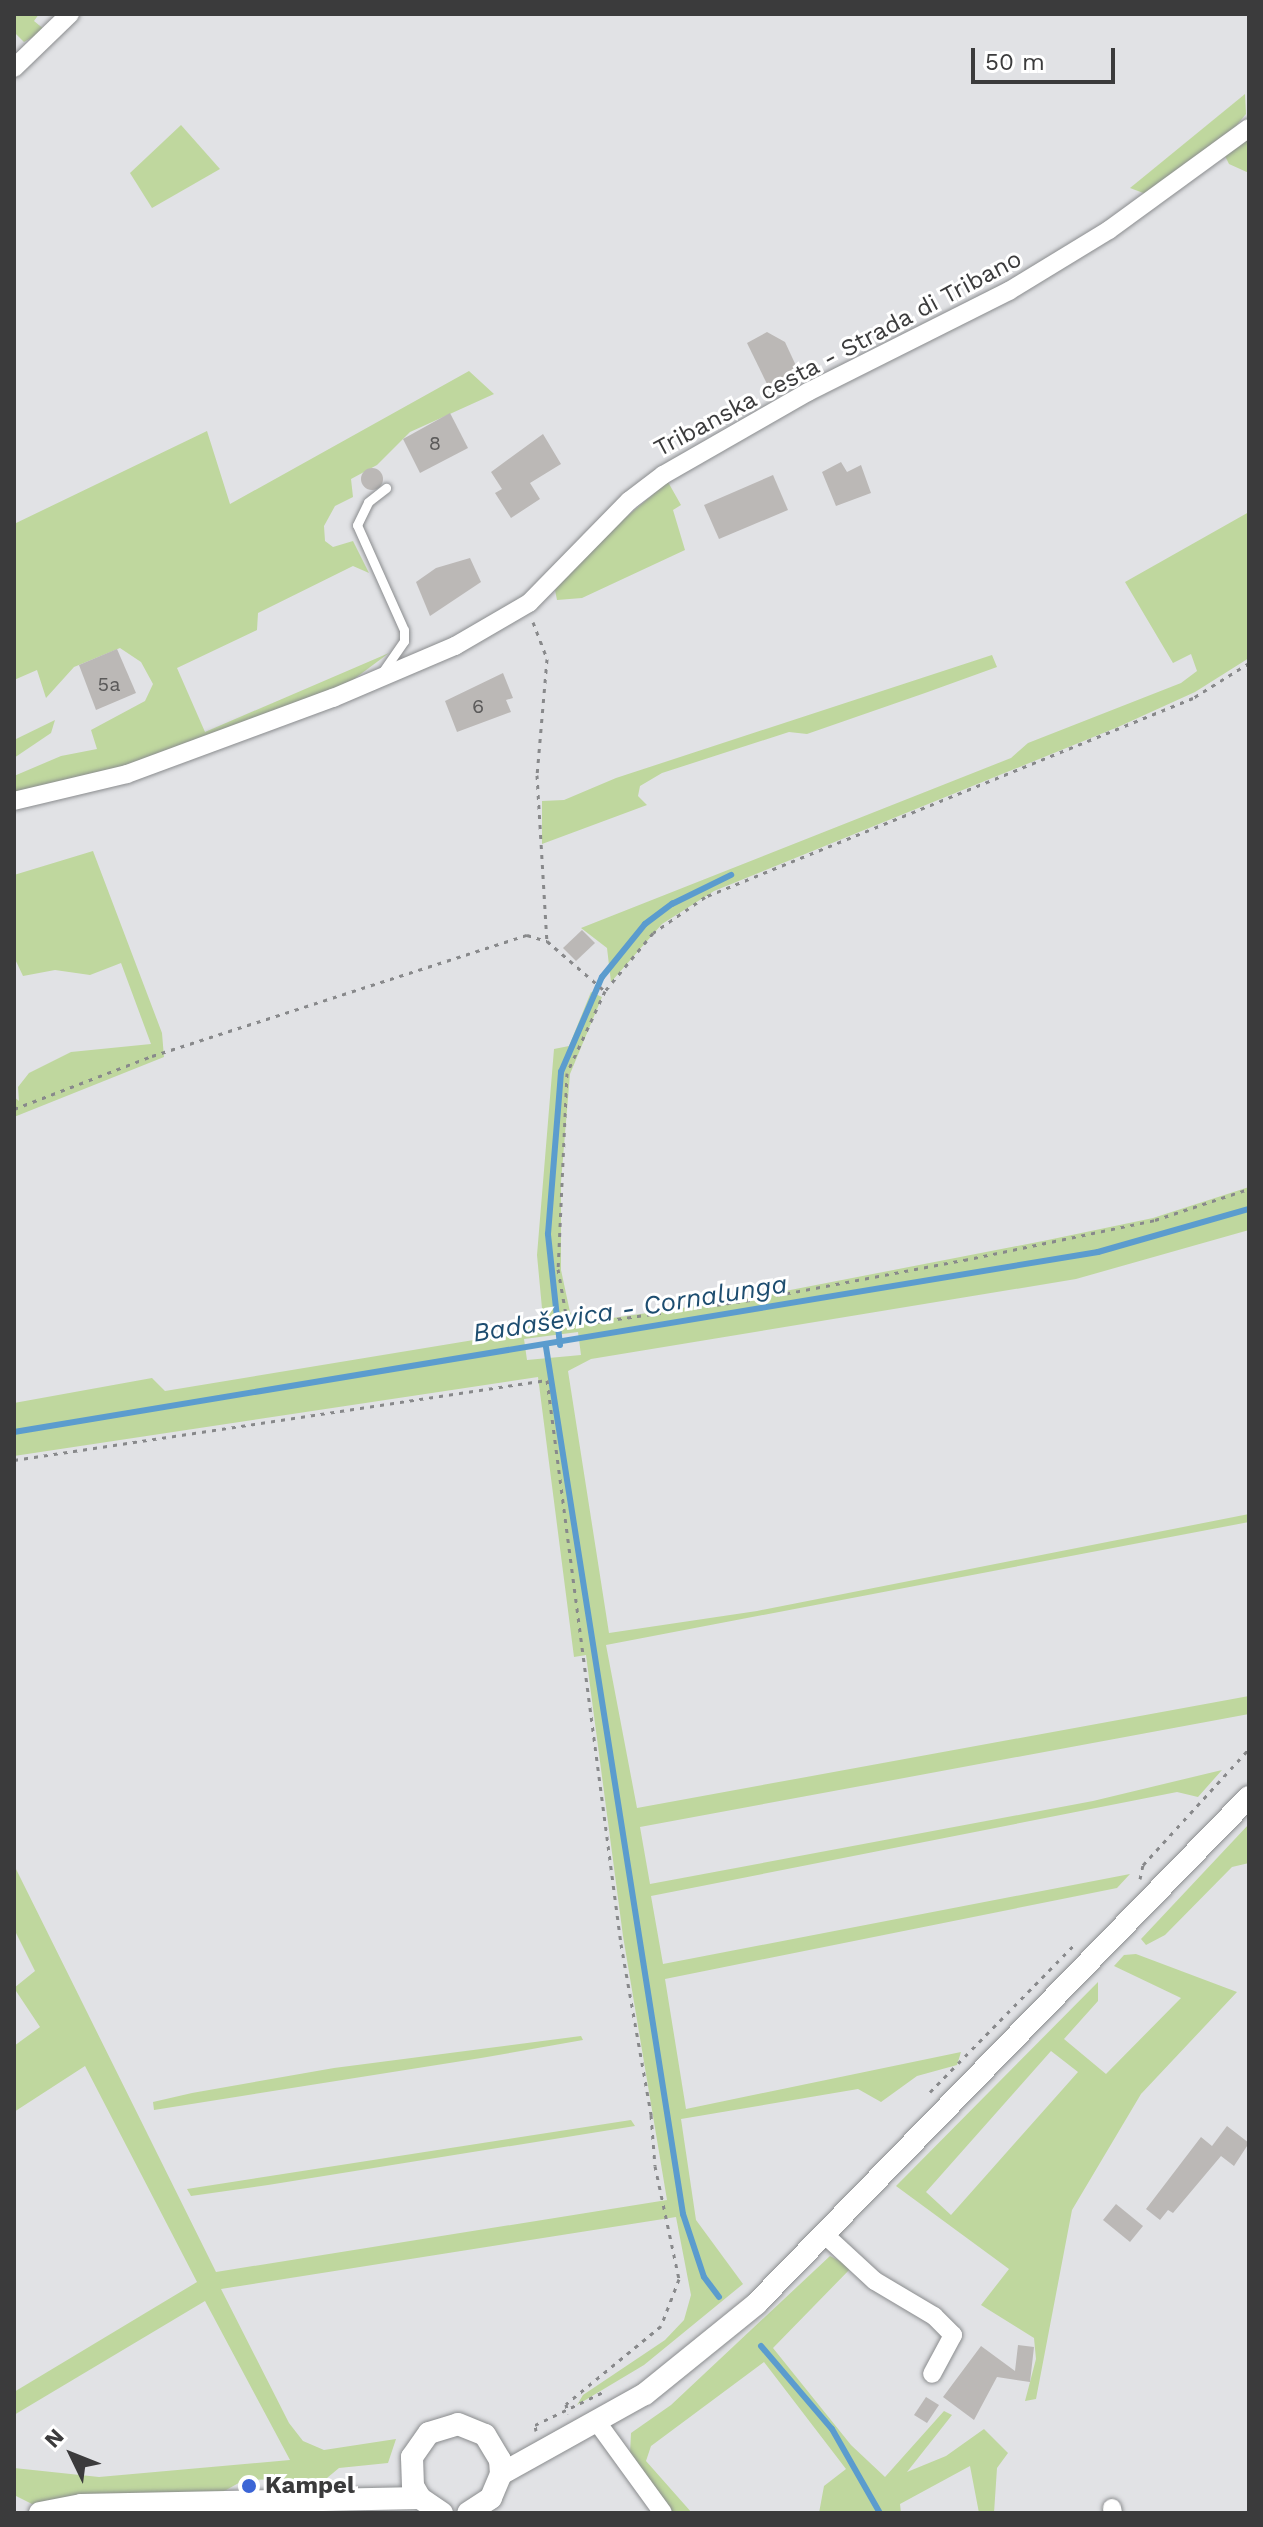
<!DOCTYPE html>
<html>
<head>
<meta charset="utf-8">
<style>
  body { margin:0 }
  #map { position:relative; width:1263px; height:2527px; overflow:hidden; background:#e1e2e5; font-family:"Work Sans",sans-serif }
  div>[style] { position:absolute }
  [style*='--x'] { left:calc(var(--x)*1px); top:calc(var(--y)*1px); width:calc(var(--w)*1px); rotate:calc(var(--a)*1deg) }
  .green>* { inset:0; background:#bfd79e }
  .stream>* { height:6px; margin:-3px; padding:0 3px; transform-origin:3px; border-radius:3px; background:#5b9cce }
  .building>* { inset:0; background:#bbb8b6 }
  .round { border-radius:50% }
  .path>* { height:3px; margin-top:-1.5px; transform-origin:0; background:repeating-linear-gradient(90deg,#88898b 0 4px,transparent 0 10px) }
  .roads { filter:drop-shadow(0 0 2px #8a8c8e) drop-shadow(0 0 2px #8a8c8e) }
  .service>* { height:9px; margin:-4.5px; padding:0 4.5px; transform-origin:4.5px; border-radius:4.5px; background:#fff }
  .minor>* { height:18px; margin:-9px; padding:0 9px; transform-origin:9px; border-radius:9px; background:#fff }
  .tertiary>* { height:22px; margin:-11px; padding:0 11px; transform-origin:11px; border-radius:11px; background:#fff }
  .dots>* { width:22px; height:22px; translate:-50% -50%; box-sizing:border-box; border:4px solid #fff; border-radius:50% }
  span { translate:-50% -50%; white-space:nowrap; text-align:center; line-height:1.15; -webkit-text-stroke:6px #fff; paint-order:stroke }
  .number-label { font-size:20px; color:#5b5a5a }
  .number-label span { -webkit-text-stroke-width:0 }
  .street-label { font-size:24px; color:#3b3b3c }
  .poi-label { font-size:24px; color:#3b3b3c; font-weight:700 }
  .left { translate:0 -50%; text-align:left }
  .water-label { font-size:26px; color:#1d4d70; font-style:italic }
  .frame { position:absolute; inset:0; border:16px solid #3b3b3c; pointer-events:none }
  .north { position:absolute; left:32px; top:2415px; width:80px; height:80px; -webkit-text-stroke:6px #fff; paint-order:stroke; rotate:313deg; font-size:22px; font-weight:700; line-height:32px; text-align:center; color:#3b3b3c }
  .north::after { content:''; display:block; margin:auto; width:28px; height:36px; background:#3b3b3c; clip-path:polygon(50% 0,100% 100%,50% 72%,0 100%) }
  .scale { position:absolute; left:971px; top:48px; width:144px; height:36px; box-sizing:border-box; border:4px solid #3b3b3c; border-top:0; padding-left:10px; font-size:24px; line-height:28px; white-space:nowrap; color:#3b3b3c; -webkit-text-stroke:6px #fff; paint-order:stroke }
</style>
</head>
<body>
<div id="map">
  <div class="green">
    <div style="clip-path:polygon(14px 14px,39px 14px,34px 21px,45px 30px,24px 42px,14px 32px)"></div>
    <div style="clip-path:polygon(1245px 94px,1246px 114px,1236px 126px,1146px 194px,1130px 188px)"></div>
    <div style="clip-path:polygon(181px 125px,220px 169px,152px 208px,130px 173px)"></div>
    <div style="clip-path:polygon(1249px 139px,1249px 173px,1229px 164px,1224px 154px)"></div>
    <div style="clip-path:polygon(469px 371px,494px 394px,410px 432px,377px 465px,351px 479px,353px 497px,335px 506px,324px 526px,325px 541px,333px 547px,353px 541px,369px 573px,353px 566px,258px 613px,257px 630px,177px 668px,205px 732px,389px 653px,346px 685px,133px 766px,14px 793px,14px 776px,61px 756px,97px 749px,91px 730px,145px 701px,153px 684px,141px 662px,120px 648px,74px 667px,46px 698px,37px 670px,14px 680px,14px 524px,207px 431px,230px 504px)"></div>
    <div style="clip-path:polygon(668px 482px,681px 505px,673px 510px,685px 550px,582px 598px,557px 600px,555px 590px,606px 534px)"></div>
    <div style="clip-path:polygon(1249px 512px,1249px 658px,1195px 692px,1118px 727px,714px 891px,662px 924px,611px 982px,607px 948px,581px 928px,1011px 758px,1028px 743px,1181px 683px,1197px 671px,1191px 654px,1173px 663px,1125px 582px)"></div>
    <div style="clip-path:polygon(992px 655px,997px 667px,925px 693px,807px 734px,789px 732px,662px 773px,640px 786px,638px 796px,647px 805px,542px 844px,542px 801px,564px 800px,616px 778px)"></div>
    <div style="clip-path:polygon(55px 720px,51px 733px,14px 758px,14px 740px)"></div>
    <div style="clip-path:polygon(93px 851px,162px 1033px,164px 1057px,14px 1117px,14px 1097px,19px 1101px,18px 1087px,29px 1073px,71px 1052px,151px 1044px,121px 963px,90px 975px,55px 970px,23px 976px,14px 957px,14px 875px)"></div>
    <div style="clip-path:polygon(evenodd,591px 992px,602px 997px,570px 1074px,561px 1182px,561px 1270px,570px 1312px,578px 1323px,744px 1299px,1043px 1241px,1153px 1218px,1249px 1187px,1249px 1230px,1076px 1279px,591px 1359px,568px 1371px,609px 1633px,757px 1611px,1249px 1514px,1249px 1522px,606px 1645px,637px 1808px,1249px 1696px,1249px 1714px,640px 1827px,650px 1884px,1093px 1801px,1222px 1770px,1198px 1797px,1177px 1792px,651px 1896px,663px 1964px,1130px 1874px,1117px 1888px,665px 1979px,686px 2109px,961px 2052px,957px 2065px,917px 2076px,881px 2102px,858px 2089px,681px 2119px,696px 2220px,743px 2284px,644px 2365px,577px 2405px,583px 2395px,665px 2340px,684px 2320px,691px 2295px,676px 2217px,221px 2289px,289px 2423px,303px 2441px,324px 2450px,396px 2439px,388px 2463px,339px 2468px,327px 2478px,244px 2480px,219px 2494px,32px 2504px,14px 2495px,14px 2468px,99px 2477px,290px 2460px,205px 2301px,14px 2415px,14px 2392px,197px 2282px,85px 2066px,14px 2112px,14px 2046px,40px 2027px,14px 1988px,35px 1971px,14px 1929px,14px 1865px,216px 2272px,667px 2200px,623px 1936px,586px 1655px,574px 1657px,538px 1377px,14px 1456px,14px 1403px,152px 1378px,165px 1391px,516px 1333px,543px 1319px,537px 1255px,554px 1049px,569px 1046px,591px 992px,578px 1332px,581px 1355px,527px 1360px,524px 1339px,578px 1332px)"></div>
    <div style="clip-path:polygon(1249px 1824px,1249px 1863px,1232px 1867px,1165px 1935px,1146px 1945px,1141px 1939px)"></div>
    <div style="clip-path:polygon(evenodd,1136px 1954px,1237px 1992px,1141px 2094px,1072px 2210px,1036px 2399px,1025px 2401px,1036px 2359px,1034px 2338px,981px 2305px,1009px 2269px,896px 2186px,1098px 1982px,1098px 2001px,1064px 2039px,1106px 2074px,1181px 1998px,1114px 1966px,1124px 1955px,1136px 1954px,1051px 2051px,1078px 2072px,951px 2215px,926px 2192px,1051px 2051px)"></div>
    <div style="clip-path:polygon(581px 2036px,583px 2040px,481px 2058px,154px 2110px,153px 2102px,192px 2093px,334px 2068px)"></div>
    <div style="clip-path:polygon(631px 2120px,635px 2126px,268px 2185px,191px 2196px,187px 2189px)"></div>
    <div style="clip-path:polygon(830px 2256px,852px 2267px,773px 2348px,851px 2445px,885px 2477px,944px 2411px,952px 2415px,907px 2472px,946px 2456px,984px 2429px,1008px 2453px,997px 2468px,994px 2513px,979px 2513px,970px 2466px,900px 2504px,901px 2513px,819px 2513px,824px 2486px,846px 2469px,764px 2362px,651px 2446px,646px 2461px,692px 2513px,672px 2513px,630px 2454px,631px 2433px,671px 2405px)"></div>
  </div>
  <div class="stream">
    <div style="--x:560;--y:1345;--w:112;--a:-96.2"></div>
    <div style="--x:548;--y:1234;--w:163;--a:-85.4"></div>
    <div style="--x:561;--y:1072;--w:103;--a:-66.7"></div>
    <div style="--x:602;--y:977;--w:68;--a:-50.9"></div>
    <div style="--x:645;--y:924;--w:34;--a:-37"></div>
    <div style="--x:672;--y:904;--w:66;--a:-26.2"></div>
    <div style="--x:546;--y:1347;--w:878;--a:81.02"></div>
    <div style="--x:683;--y:2214;--w:66;--a:71.6"></div>
    <div style="--x:704;--y:2277;--w:25;--a:53"></div>
    <div style="--x:14;--y:1432;--w:1099;--a:-9.43"></div>
    <div style="--x:1098;--y:1252;--w:157;--a:-15.9"></div>
    <div style="--x:761;--y:2346;--w:109;--a:49.5"></div>
    <div style="--x:832;--y:2429;--w:97;--a:60.3"></div>
  </div>
  <div class="building">
    <div style="clip-path:polygon(767px 332px,785px 342px,798px 370px,768px 386px,747px 343px)"></div>
    <div style="clip-path:polygon(450px 413px,468px 448px,420px 473px,403px 439px)"></div>
    <div style="clip-path:polygon(543px 434px,561px 464px,530px 483px,540px 499px,511px 518px,495px 493px,502px 489px,491px 472px)"></div>
    <div style="clip-path:polygon(841px 462px,847px 472px,861px 465px,871px 493px,836px 506px,822px 472px)"></div>
    <div class="round" style="left:361px;top:468px;width:22px;height:22px"></div>
    <div style="clip-path:polygon(773px 475px,788px 510px,719px 539px,704px 505px)"></div>
    <div style="clip-path:polygon(470px 558px,481px 582px,430px 616px,416px 582px,436px 568px)"></div>
    <div style="clip-path:polygon(117px 649px,136px 693px,96px 710px,79px 665px)"></div>
    <div style="clip-path:polygon(503px 673px,513px 698px,506px 700px,511px 712px,457px 732px,445px 701px)"></div>
    <div style="clip-path:polygon(582px 930px,595px 943px,576px 961px,563px 948px)"></div>
    <div style="clip-path:polygon(1227px 2126px,1249px 2143px,1234px 2166px,1221px 2156px,1173px 2213px,1168px 2210px,1160px 2220px,1146px 2209px,1201px 2137px,1212px 2146px)"></div>
    <div style="clip-path:polygon(1116px 2204px,1143px 2226px,1130px 2242px,1103px 2220px)"></div>
    <div style="clip-path:polygon(1018px 2345px,1034px 2347px,1030px 2382px,997px 2377px,974px 2420px,943px 2397px,981px 2346px,1015px 2371px)"></div>
    <div style="clip-path:polygon(926px 2397px,939px 2405px,927px 2423px,914px 2415px)"></div>
  </div>
  <div class="path">
    <div style="--x:533;--y:622;--w:40;--a:69"></div>
    <div style="--x:547;--y:659;--w:116;--a:94.9"></div>
    <div style="--x:537;--y:775;--w:166;--a:86.6"></div>
    <div style="--x:1249;--y:663;--w:66;--a:148"></div>
    <div style="--x:1193;--y:698;--w:527;--a:157.82"></div>
    <div style="--x:705;--y:897;--w:63;--a:145.3"></div>
    <div style="--x:653;--y:933;--w:75;--a:129.6"></div>
    <div style="--x:605;--y:991;--w:90;--a:114.9"></div>
    <div style="--x:567;--y:1073;--w:196;--a:92.6"></div>
    <div style="--x:558;--y:1269;--w:58;--a:80"></div>
    <div style="--x:568;--y:1326;--w:191;--a:-8.1"></div>
    <div style="--x:757;--y:1299;--w:211;--a:-10.7"></div>
    <div style="--x:964;--y:1260;--w:195;--a:-11.8"></div>
    <div style="--x:1155;--y:1220;--w:99;--a:-18.3"></div>
    <div style="--x:14;--y:1109;--w:148;--a:-21"></div>
    <div style="--x:152;--y:1056;--w:394;--a:-17.9"></div>
    <div style="--x:527;--y:935;--w:21;--a:17"></div>
    <div style="--x:547;--y:941;--w:77;--a:40.8"></div>
    <div style="--x:14;--y:1460;--w:539;--a:-8.54"></div>
    <div style="--x:547;--y:1380;--w:569;--a:82.53"></div>
    <div style="--x:621;--y:1944;--w:174;--a:80"></div>
    <div style="--x:651;--y:2115;--w:51;--a:85.5"></div>
    <div style="--x:655;--y:2166;--w:116;--a:78"></div>
    <div style="--x:679;--y:2279;--w:50;--a:111"></div>
    <div style="--x:661;--y:2326;--w:123;--a:140.6"></div>
    <div style="--x:566;--y:2404;--w:10;--a:79"></div>
    <div style="--x:1140;--y:1879;--w:14;--a:-78"></div>
    <div style="--x:1143;--y:1865;--w:157;--a:-47.6"></div>
    <div style="--x:930;--y:2092;--w:204;--a:-45.6"></div>
    <div style="--x:536;--y:2431;--w:6;--a:-99"></div>
    <div style="--x:535;--y:2425;--w:76;--a:-25.9"></div>
  </div>
  <div class="roads">
    <div class="service">
      <div style="--x:379;--y:677;--w:44;--a:-55.2"></div>
      <div style="--x:404;--y:641;--w:11;--a:-90"></div>
      <div style="--x:404;--y:630;--w:115;--a:-114.1"></div>
      <div style="--x:357;--y:525;--w:25;--a:-64"></div>
      <div style="--x:368;--y:502;--w:23;--a:-38"></div>
    </div>
    <div class="minor">
      <div style="--x:14;--y:68;--w:78;--a:-44"></div>
      <div style="--x:14;--y:801;--w:116;--a:-13.4"></div>
      <div style="--x:127;--y:774;--w:220;--a:-20.3"></div>
      <div style="--x:333;--y:698;--w:133;--a:-23.1"></div>
      <div style="--x:455;--y:646;--w:86;--a:-30.2"></div>
      <div style="--x:529;--y:603;--w:143;--a:-45.6"></div>
      <div style="--x:629;--y:501;--w:43;--a:-37.4"></div>
      <div style="--x:663;--y:475;--w:167;--a:-29.8"></div>
      <div style="--x:808;--y:392;--w:225;--a:-26.7"></div>
      <div style="--x:1009;--y:291;--w:117;--a:-31.4"></div>
      <div style="--x:1109;--y:230;--w:173;--a:-36.1"></div>
      <div style="--x:824;--y:2234;--w:69;--a:42.7"></div>
      <div style="--x:875;--y:2281;--w:69;--a:30.7"></div>
      <div style="--x:934;--y:2316;--w:27;--a:45"></div>
      <div style="--x:953;--y:2335;--w:44;--a:118.3"></div>
      <div style="--x:597;--y:2422;--w:112;--a:54"></div>
      <div style="--x:1112;--y:2508;--w:5;--a:79"></div>
    </div>
    <div class="tertiary">
      <div style="--x:501;--y:2474;--w:165;--a:-29.1"></div>
      <div style="--x:645;--y:2394;--w:143;--a:-39"></div>
      <div style="--x:756;--y:2304;--w:707;--a:-45.8"></div>
      <div style="--x:40;--y:2513;--w:42;--a:-11"></div>
      <div style="--x:81;--y:2505;--w:339;--a:-1.2"></div>
      <div style="--x:442;--y:2513;--w:27;--a:-146"></div>
      <div style="--x:420;--y:2498;--w:14;--a:-120"></div>
      <div style="--x:413;--y:2486;--w:29;--a:-92"></div>
      <div style="--x:412;--y:2457;--w:29;--a:-55"></div>
      <div style="--x:429;--y:2433;--w:30;--a:-17"></div>
      <div style="--x:458;--y:2424;--w:29;--a:22"></div>
      <div style="--x:485;--y:2435;--w:29;--a:59"></div>
      <div style="--x:500;--y:2460;--w:14;--a:86"></div>
      <div style="--x:501;--y:2474;--w:26;--a:113"></div>
      <div style="--x:491;--y:2498;--w:27;--a:147"></div>
    </div>
  </div>
  <div class="dots">
    <div style="left:249px;top:2486px;background:#3c65d6"></div>
  </div>
  <div class="number-label">
    <span style="left:435px;top:443px">8</span>
    <span style="left:109px;top:684px">5a</span>
    <span style="left:478px;top:706px">6</span>
  </div>
  <div class="street-label">
    <span style="left:838px;top:354px;rotate:-28deg">Tribanska cesta - Strada di Tribano</span>
  </div>
  <div class="poi-label">
    <span class="left" style="left:265px;top:2486px">Kampel</span>
  </div>
  <div class="water-label">
    <span style="left:630px;top:1309px;rotate:-9deg">Badaševica - Cornalunga</span>
  </div>
  <div class="frame"></div>
  <div class="north">N</div>
  <div class="scale">50 m</div>
</div>
</body>
</html>
